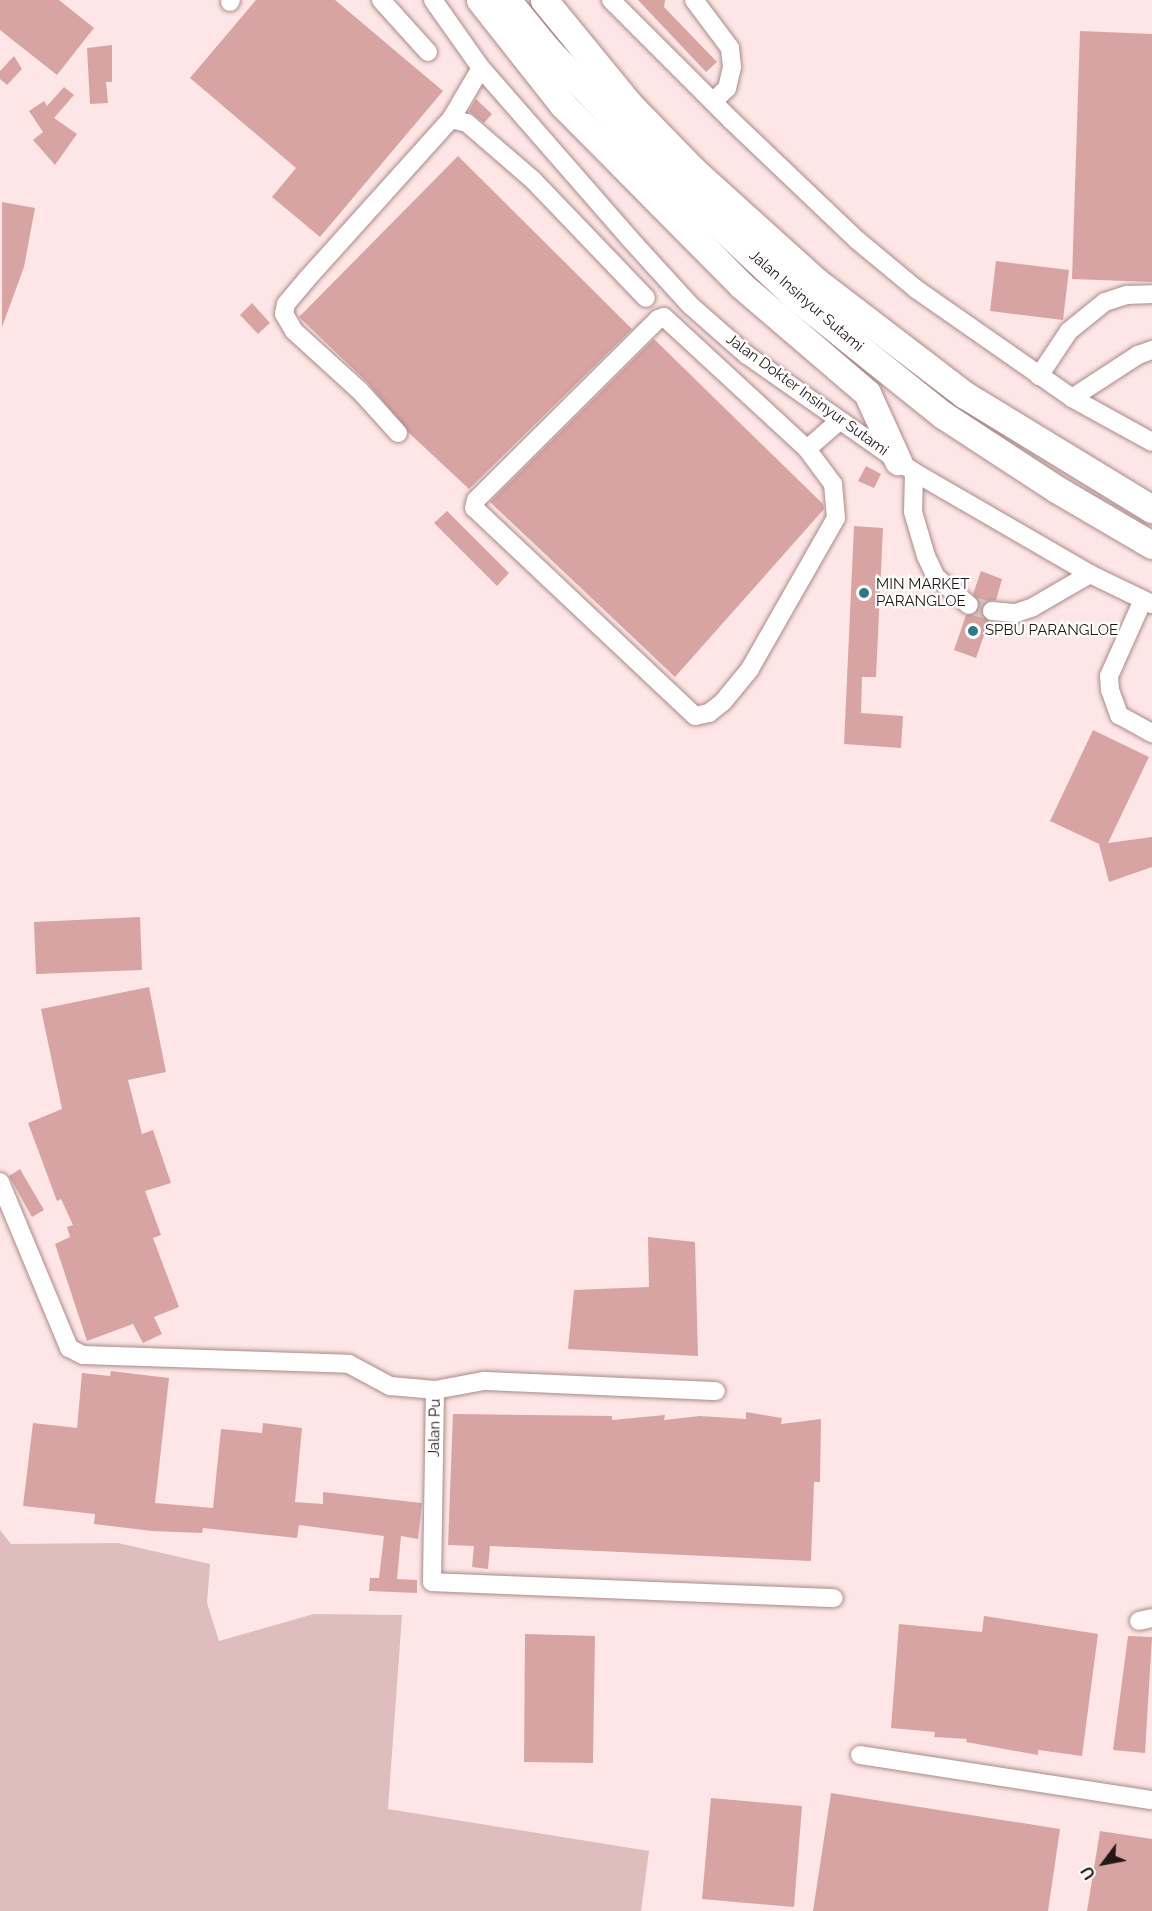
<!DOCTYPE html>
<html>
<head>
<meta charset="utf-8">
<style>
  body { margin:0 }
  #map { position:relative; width:1152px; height:1911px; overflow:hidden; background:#fde6e5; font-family:Raleway,sans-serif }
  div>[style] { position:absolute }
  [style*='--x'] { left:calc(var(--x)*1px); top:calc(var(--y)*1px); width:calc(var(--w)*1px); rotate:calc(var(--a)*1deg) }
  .green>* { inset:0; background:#debdbc }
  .building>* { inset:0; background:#d7a4a3 }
  .minor-tunnel>* { height:18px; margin-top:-9px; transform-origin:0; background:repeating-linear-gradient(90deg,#dcc7c6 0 18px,transparent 0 27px) }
  .roads { filter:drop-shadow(0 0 2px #ab8988) drop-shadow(0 0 2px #ab8988) }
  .minor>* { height:18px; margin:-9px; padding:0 9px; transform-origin:9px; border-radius:9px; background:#fff }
  .highway>* { height:27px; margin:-13.5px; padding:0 13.5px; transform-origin:13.5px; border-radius:13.5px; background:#fff }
  .dots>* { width:16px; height:16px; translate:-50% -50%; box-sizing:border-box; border:3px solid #fff; border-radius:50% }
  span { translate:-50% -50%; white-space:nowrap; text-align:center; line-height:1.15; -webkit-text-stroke:4.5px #fff; paint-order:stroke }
  .street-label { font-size:15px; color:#241716 }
  .poi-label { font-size:15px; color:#241716 }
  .left { translate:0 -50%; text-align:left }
  .north { position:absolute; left:1074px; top:1833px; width:60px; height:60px; -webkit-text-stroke:4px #fff; paint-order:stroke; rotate:238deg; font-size:16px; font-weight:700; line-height:24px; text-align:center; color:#241716 }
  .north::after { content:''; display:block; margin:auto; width:21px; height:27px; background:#241716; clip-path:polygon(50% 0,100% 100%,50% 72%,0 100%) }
</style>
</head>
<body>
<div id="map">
  <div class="green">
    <div style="clip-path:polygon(0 1530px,11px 1544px,118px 1543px,210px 1564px,207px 1603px,219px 1641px,314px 1614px,402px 1615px,388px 1809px,649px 1851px,641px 1911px,0 1911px)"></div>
  </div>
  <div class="building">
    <div style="clip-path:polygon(0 0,59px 0,94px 28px,57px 75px,0 30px)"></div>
    <div style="clip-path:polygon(256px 0,335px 0,443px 91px,320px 237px,272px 197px,296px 168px,190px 78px)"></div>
    <div style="clip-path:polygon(638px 0,665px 0,664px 7px,717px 62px,706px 72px)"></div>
    <div style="clip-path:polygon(1080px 31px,1152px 34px,1152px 282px,1072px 279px)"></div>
    <div style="clip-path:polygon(112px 45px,112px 82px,106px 82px,108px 103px,90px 104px,87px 48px)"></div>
    <div style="clip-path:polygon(14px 56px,22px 69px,7px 85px,0 79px,0 71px)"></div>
    <div style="clip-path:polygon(64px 87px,74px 95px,54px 118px,77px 134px,55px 165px,33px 140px,43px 132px,29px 111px,44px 101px,47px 106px)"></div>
    <div style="clip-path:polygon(476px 99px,492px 114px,484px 123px,469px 111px)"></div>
    <div style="clip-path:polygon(458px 156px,632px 329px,469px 489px,409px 433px,368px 383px,299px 317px)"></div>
    <div style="clip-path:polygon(2px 202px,35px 208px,24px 267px,2px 327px)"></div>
    <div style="clip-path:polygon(996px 261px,1069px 270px,1063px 320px,990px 311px)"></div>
    <div style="clip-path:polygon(252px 303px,270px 323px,258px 334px,240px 315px)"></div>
    <div style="clip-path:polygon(654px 339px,823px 504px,824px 509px,675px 677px,490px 502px)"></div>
    <div style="clip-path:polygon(866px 466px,881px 474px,874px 488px,858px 481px)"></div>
    <div style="clip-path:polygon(447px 511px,509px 573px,497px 586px,434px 523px)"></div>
    <div style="clip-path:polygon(854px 526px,883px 528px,876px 677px,862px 677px,861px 713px,903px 716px,901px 748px,844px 744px)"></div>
    <div style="clip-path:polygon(981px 571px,1002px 579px,996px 600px,987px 601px,981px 609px,989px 621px,976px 658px,954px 650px,966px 615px,973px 615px,980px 608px,973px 594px)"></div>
    <div style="clip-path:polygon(1093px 730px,1149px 757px,1108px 843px,1152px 837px,1152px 867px,1109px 882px,1099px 844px,1050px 821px)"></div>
    <div style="clip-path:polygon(140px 917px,142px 970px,36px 974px,34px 922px)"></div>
    <div style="clip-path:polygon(149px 987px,166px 1072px,128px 1080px,142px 1134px,153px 1130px,171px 1183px,145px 1191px,161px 1235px,153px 1238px,179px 1307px,154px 1317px,162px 1334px,143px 1343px,133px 1324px,87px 1341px,55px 1244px,70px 1237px,67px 1227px,73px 1225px,61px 1199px,57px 1201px,28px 1123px,62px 1109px,41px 1009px)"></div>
    <div style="clip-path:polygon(20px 1169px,44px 1210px,32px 1217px,9px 1176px)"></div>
    <div style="clip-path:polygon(648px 1237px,695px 1242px,698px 1356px,568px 1349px,574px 1290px,649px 1287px)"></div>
    <div style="clip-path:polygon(111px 1371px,169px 1378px,155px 1503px,213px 1508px,221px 1429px,262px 1433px,263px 1423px,302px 1428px,295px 1502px,323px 1504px,323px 1492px,422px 1503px,418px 1539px,401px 1536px,397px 1579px,417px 1580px,417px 1593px,369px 1591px,370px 1578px,379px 1578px,384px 1536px,299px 1525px,297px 1538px,203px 1528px,202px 1533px,152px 1531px,94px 1524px,95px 1514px,23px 1506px,33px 1423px,77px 1428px,82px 1373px,110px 1376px)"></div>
    <div style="clip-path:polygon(746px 1412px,782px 1418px,781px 1424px,821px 1419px,820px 1482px,814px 1482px,811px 1561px,490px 1546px,488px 1569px,472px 1567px,474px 1546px,448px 1545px,453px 1414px,612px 1416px,612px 1420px,665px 1415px,664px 1420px,700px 1416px,746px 1419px)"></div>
    <div style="clip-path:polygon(984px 1616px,1098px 1634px,1082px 1756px,1038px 1750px,1038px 1755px,966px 1742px,967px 1739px,934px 1737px,935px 1732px,891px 1728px,899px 1624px,982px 1632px)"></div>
    <div style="clip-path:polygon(525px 1634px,595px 1636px,593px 1763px,524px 1762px)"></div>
    <div style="clip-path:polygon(1128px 1636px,1152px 1637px,1145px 1753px,1113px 1750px)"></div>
    <div style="clip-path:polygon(831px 1793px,1060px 1829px,1048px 1911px,813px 1911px)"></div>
    <div style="clip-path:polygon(711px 1798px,802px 1806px,794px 1907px,702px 1899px)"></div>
    <div style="clip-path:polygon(1100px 1831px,1152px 1839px,1152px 1911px,1087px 1911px)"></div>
  </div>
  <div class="minor-tunnel">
    <div style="--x:969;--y:605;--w:24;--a:15"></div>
  </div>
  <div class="roads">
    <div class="minor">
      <div style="--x:381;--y:0;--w:70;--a:47.9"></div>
      <div style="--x:433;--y:0;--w:83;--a:54.8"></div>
      <div style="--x:481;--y:68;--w:227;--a:48.9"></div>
      <div style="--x:630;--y:239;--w:89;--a:47.7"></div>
      <div style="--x:690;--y:305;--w:76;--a:41.3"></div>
      <div style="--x:747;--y:355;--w:204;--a:35"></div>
      <div style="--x:914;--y:472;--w:203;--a:30.1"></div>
      <div style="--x:1090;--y:574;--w:69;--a:25.8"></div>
      <div style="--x:611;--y:0;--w:170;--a:45"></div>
      <div style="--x:731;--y:120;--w:174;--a:43.6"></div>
      <div style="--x:857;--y:240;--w:77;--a:39.7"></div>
      <div style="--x:916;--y:289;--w:190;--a:34.9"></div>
      <div style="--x:1072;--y:398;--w:91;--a:28.8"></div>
      <div style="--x:694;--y:0;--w:60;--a:53.1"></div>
      <div style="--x:730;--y:48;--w:19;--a:84"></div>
      <div style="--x:732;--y:67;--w:22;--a:103"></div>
      <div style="--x:727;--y:88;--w:18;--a:135"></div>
      <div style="--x:230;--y:2;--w:2;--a:-63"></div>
      <div style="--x:451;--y:119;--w:59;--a:-59.5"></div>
      <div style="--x:664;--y:317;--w:195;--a:42.7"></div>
      <div style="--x:807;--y:449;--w:44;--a:53.4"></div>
      <div style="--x:833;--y:484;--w:34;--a:85"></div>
      <div style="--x:836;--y:518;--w:174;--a:119.7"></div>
      <div style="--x:750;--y:669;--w:43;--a:129.3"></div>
      <div style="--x:723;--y:702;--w:18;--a:142"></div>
      <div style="--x:709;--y:713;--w:14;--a:168"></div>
      <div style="--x:695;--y:716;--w:303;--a:-136.7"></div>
      <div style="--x:474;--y:508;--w:8;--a:-76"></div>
      <div style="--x:476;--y:500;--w:257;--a:-44.8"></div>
      <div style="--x:658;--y:319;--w:6;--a:-18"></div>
      <div style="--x:1039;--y:376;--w:54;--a:-56.3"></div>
      <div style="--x:1069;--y:331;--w:46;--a:-38.9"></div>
      <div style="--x:1105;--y:302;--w:23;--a:-18"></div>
      <div style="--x:1127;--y:295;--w:25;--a:-2"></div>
      <div style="--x:1072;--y:398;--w:79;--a:-33.1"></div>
      <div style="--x:1138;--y:355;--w:15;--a:-20"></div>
      <div style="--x:398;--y:433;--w:57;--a:-132.1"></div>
      <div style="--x:360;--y:391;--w:89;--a:-137.7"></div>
      <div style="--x:294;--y:331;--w:20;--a:-120"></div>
      <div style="--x:284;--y:314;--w:10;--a:-79"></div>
      <div style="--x:286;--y:304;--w:31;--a:-50"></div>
      <div style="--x:306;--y:280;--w:217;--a:-48"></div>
      <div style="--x:451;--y:119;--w:16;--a:14"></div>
      <div style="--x:467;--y:123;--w:87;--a:40.8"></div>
      <div style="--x:533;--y:180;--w:163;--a:46.2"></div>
      <div style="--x:807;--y:449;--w:43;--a:-41.2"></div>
      <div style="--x:914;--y:472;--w:40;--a:91.4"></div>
      <div style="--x:913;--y:512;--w:46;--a:73.5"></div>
      <div style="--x:926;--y:556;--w:23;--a:65"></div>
      <div style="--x:936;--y:577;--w:43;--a:40.3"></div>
      <div style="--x:1143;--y:600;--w:83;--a:114.1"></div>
      <div style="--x:1109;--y:676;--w:14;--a:86"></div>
      <div style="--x:1110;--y:690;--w:27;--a:70"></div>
      <div style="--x:1119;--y:715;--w:38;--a:29"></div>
      <div style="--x:992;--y:611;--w:24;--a:5"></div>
      <div style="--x:1016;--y:613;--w:18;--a:-19"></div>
      <div style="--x:1033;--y:607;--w:66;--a:-30.1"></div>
      <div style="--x:0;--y:1182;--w:180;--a:67.4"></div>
      <div style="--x:69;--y:1348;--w:16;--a:27"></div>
      <div style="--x:83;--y:1355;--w:266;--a:1.9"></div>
      <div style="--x:349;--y:1364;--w:47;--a:28.2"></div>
      <div style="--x:390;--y:1386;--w:45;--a:5.1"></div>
      <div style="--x:435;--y:1390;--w:192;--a:90.9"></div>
      <div style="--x:432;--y:1582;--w:402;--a:2.3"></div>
      <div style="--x:435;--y:1390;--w:50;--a:-10.4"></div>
      <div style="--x:484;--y:1381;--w:232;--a:2.5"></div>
      <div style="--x:1139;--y:1621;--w:13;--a:-13"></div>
      <div style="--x:860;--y:1755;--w:295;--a:8.8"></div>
    </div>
    <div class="highway">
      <div style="--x:480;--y:0;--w:134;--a:51.7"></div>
      <div style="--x:563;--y:105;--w:253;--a:45.3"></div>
      <div style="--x:741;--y:285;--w:166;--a:40.6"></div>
      <div style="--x:867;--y:393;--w:75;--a:65.5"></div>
      <div style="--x:507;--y:0;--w:63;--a:50.8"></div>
      <div style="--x:547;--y:49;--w:197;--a:46.2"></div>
      <div style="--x:683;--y:191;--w:158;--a:43.2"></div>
      <div style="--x:798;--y:299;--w:186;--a:38.7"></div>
      <div style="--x:943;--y:415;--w:135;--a:33.2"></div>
      <div style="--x:1056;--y:489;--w:111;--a:30.3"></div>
      <div style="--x:544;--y:0;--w:134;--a:50.7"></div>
      <div style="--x:629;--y:104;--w:92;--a:45.9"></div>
      <div style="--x:693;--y:170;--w:167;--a:42.1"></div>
      <div style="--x:817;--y:282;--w:186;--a:37.4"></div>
      <div style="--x:965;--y:395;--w:219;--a:31.4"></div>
    </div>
  </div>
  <div class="dots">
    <div style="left:864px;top:593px;background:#337886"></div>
    <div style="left:973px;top:631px;background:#337886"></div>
  </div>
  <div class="street-label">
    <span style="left:806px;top:301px;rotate:41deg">Jalan Insinyur Sutami</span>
    <span style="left:807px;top:395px;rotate:36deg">Jalan Dokter Insinyur Sutami</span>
    <span style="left:435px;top:1428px;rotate:-89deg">Jalan Pu</span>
  </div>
  <div class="poi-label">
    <span class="left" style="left:876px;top:593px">MIN MARKET<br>PARANGLOE</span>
    <span class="left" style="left:985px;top:631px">SPBU PARANGLOE</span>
  </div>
  <div class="north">U</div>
</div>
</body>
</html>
